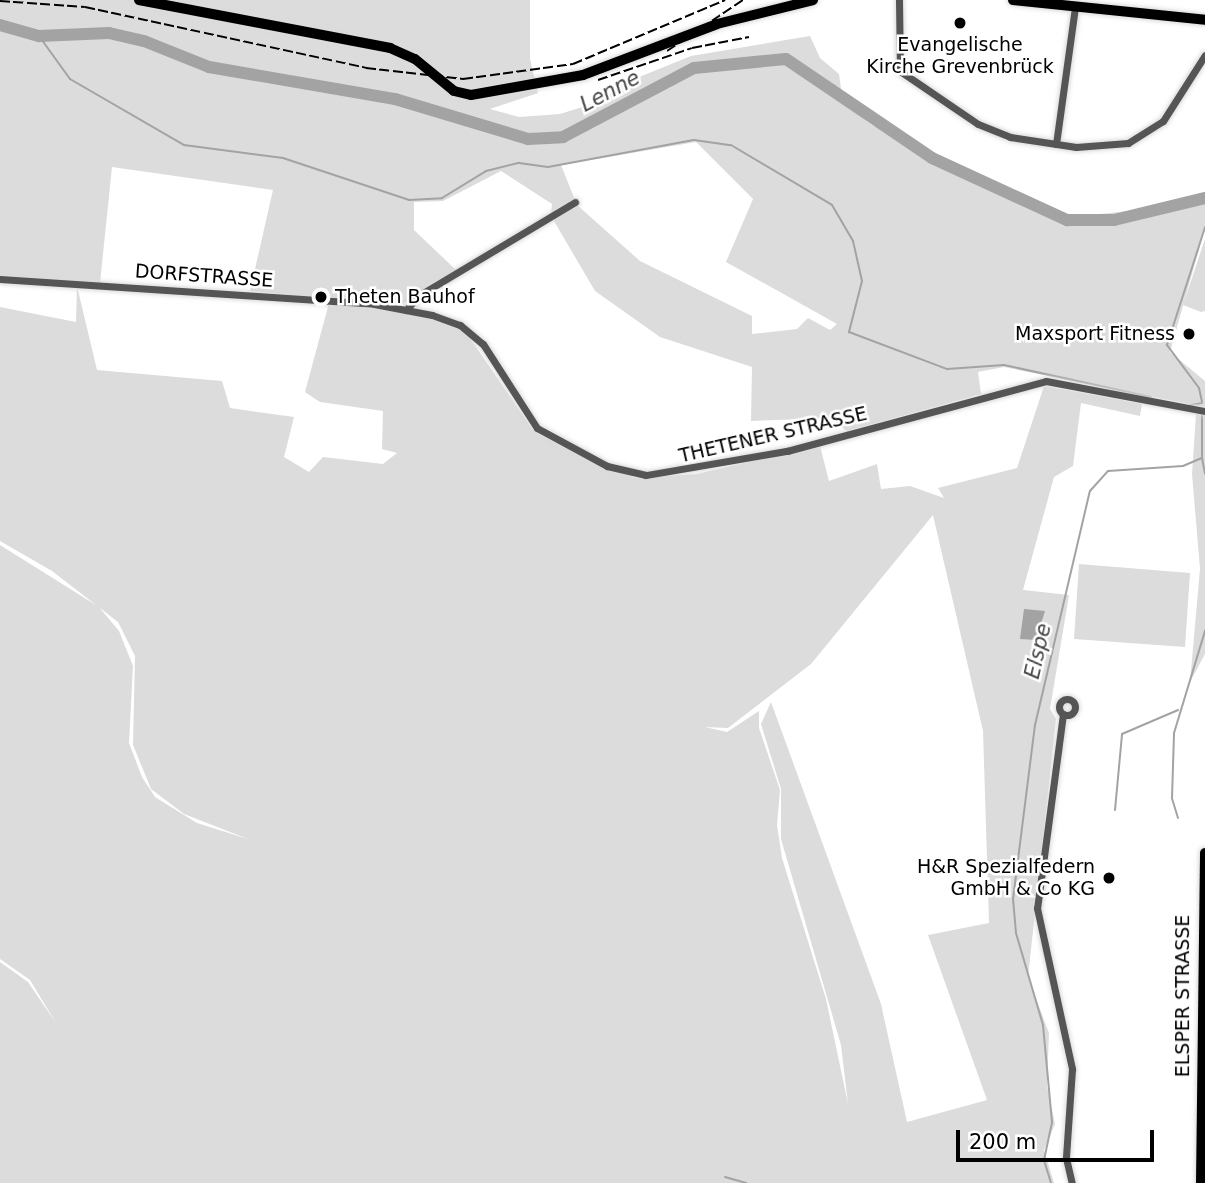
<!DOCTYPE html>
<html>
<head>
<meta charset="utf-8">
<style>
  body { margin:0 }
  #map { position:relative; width:1205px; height:1183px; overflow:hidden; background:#fff; font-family:"DejaVu Sans",sans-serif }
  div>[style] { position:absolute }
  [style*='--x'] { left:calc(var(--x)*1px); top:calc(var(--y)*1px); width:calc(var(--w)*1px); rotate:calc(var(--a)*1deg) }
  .green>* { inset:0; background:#dcdcdc }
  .water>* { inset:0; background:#a3a3a3 }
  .stream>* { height:2px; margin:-1px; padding:0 1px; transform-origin:1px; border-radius:1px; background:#a3a3a3 }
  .river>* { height:12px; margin:-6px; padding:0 6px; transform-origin:6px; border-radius:6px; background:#a3a3a3 }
  .roads { filter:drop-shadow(0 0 2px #dbdbdb) drop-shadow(0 0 2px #dbdbdb) }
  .street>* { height:7px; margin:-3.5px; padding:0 3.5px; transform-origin:3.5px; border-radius:3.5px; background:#555 }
  .street>.ring { margin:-3.5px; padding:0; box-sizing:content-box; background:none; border:7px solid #555; border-radius:50% }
  .primary>* { height:10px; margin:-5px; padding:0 5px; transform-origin:5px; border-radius:5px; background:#000 }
  .rail>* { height:2px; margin-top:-1px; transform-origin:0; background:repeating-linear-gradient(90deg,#000 0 10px,transparent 0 13.5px) }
  .dots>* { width:19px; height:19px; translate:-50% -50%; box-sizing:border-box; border:4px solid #fff; border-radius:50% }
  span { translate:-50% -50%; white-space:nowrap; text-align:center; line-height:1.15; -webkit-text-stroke:5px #fff; paint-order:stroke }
  .poi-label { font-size:19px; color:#000 }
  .left { translate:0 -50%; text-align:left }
  .right { translate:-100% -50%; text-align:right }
  .street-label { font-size:19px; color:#000 }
  .water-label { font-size:21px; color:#444; font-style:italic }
  .scale { position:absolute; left:956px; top:1130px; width:198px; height:32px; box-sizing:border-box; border:4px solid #000; border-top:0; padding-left:9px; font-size:21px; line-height:24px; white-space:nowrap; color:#000; -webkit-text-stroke:5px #fff; paint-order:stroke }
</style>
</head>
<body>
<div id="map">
  <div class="green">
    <div style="clip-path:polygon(evenodd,0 0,530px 0,530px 59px,538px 93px,490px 109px,519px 117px,560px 114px,608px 99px,612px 88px,691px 56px,810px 36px,820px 58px,839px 74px,843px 103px,872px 125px,1062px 218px,1205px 203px,1205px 228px,1170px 352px,1205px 381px,1205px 407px,1004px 367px,978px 372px,981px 394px,847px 431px,830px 418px,751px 421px,752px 367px,660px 337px,595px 291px,551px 216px,552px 204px,501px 171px,443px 201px,414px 202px,414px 230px,456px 270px,400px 306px,250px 291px,273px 190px,112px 167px,100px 283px,0 276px,0 0,696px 142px,753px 199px,726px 262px,837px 324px,830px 330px,808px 318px,797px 329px,752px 334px,752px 316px,640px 261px,577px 205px,561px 165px,696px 142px)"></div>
    <div style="clip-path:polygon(1205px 239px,1205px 311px,1201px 312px,1183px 305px)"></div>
    <div style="clip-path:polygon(evenodd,77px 286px,97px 370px,222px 381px,230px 408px,294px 417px,284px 457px,309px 472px,323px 457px,383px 464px,397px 453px,382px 449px,383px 411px,320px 402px,305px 392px,329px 303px,420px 315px,465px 331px,533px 430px,635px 478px,696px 474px,820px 446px,829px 481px,877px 464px,881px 489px,910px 486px,944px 498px,938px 488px,1017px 468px,1044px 386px,1142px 404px,1140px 416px,1081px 403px,1073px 466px,1054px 477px,1023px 590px,1069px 595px,1050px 709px,1056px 719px,1028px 977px,1049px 1033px,1047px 1086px,1055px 1124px,1044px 1150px,1054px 1183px,0 1183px,0 962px,28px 982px,56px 1023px,30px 980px,0 959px,0 545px,99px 607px,119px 631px,133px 666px,129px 743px,142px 777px,155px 797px,197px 823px,248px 839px,184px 814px,151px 789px,133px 745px,135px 656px,118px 622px,52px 571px,0 541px,0 307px,76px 322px,77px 286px,933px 515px,983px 731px,989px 923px,928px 935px,987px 1100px,907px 1122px,881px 1004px,771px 702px,761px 724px,781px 789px,781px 839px,841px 1045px,848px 1104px,826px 999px,782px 858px,777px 825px,780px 790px,759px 728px,759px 711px,727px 732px,705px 727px,728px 728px,811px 664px,933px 515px)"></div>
    <div style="clip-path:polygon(1196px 414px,1205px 415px,1205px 654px,1190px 682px,1200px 569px,1192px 474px)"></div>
    <div style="clip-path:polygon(1079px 564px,1190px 573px,1185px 647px,1074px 639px)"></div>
  </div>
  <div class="water">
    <div style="clip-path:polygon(1024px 609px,1045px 611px,1036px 640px,1020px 639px)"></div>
  </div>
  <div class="stream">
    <div style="--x:39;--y:36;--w:53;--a:54.2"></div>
    <div style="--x:70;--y:79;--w:132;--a:30.1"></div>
    <div style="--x:184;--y:145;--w:100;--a:7.5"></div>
    <div style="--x:283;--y:158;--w:133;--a:18.4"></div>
    <div style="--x:409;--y:200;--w:33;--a:-3"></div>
    <div style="--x:442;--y:198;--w:52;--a:-31.5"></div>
    <div style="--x:486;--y:171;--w:34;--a:-14"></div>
    <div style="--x:519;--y:163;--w:29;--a:8"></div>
    <div style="--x:548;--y:167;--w:148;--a:-10.5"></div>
    <div style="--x:694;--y:140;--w:37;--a:8"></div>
    <div style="--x:731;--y:145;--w:117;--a:30.7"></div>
    <div style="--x:832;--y:205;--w:42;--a:59.7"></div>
    <div style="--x:853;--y:241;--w:41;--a:77.3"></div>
    <div style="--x:862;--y:281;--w:53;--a:104.3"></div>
    <div style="--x:849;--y:332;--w:105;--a:20.7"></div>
    <div style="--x:947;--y:369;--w:57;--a:-4"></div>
    <div style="--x:1004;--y:365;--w:150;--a:12.3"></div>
    <div style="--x:1202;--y:402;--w:14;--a:-102"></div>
    <div style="--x:1199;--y:388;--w:54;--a:-126.7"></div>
    <div style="--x:1167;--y:345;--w:124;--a:-72.1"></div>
    <div style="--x:1190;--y:405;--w:12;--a:-9"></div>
    <div style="--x:1202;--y:458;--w:16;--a:79"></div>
    <div style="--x:1115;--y:810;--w:76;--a:-84.7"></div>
    <div style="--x:1122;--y:734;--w:61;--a:-23.2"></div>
    <div style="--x:1178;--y:818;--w:21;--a:-107"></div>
    <div style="--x:1172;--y:798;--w:65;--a:-88.2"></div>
    <div style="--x:1174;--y:733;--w:107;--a:-73.1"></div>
    <div style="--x:725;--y:1177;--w:22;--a:16"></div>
    <div style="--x:1051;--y:1183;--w:24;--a:-107"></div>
    <div style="--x:1044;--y:1160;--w:39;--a:-78"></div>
    <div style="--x:1052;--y:1122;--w:97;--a:-95.3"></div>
    <div style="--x:1043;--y:1025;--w:96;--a:-106.4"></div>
    <div style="--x:1016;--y:933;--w:34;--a:-95"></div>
    <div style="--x:1013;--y:899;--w:175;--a:-82.8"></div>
    <div style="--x:1035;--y:725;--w:240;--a:-76.8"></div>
    <div style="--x:1090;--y:491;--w:27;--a:-48"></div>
    <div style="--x:1108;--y:471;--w:75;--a:-3.8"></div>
    <div style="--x:1183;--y:466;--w:21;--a:-23"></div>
    <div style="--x:1202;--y:458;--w:43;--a:-90"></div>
  </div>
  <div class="river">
    <div style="--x:0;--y:25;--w:41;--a:15.8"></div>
    <div style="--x:39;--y:36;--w:70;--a:-2.5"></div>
    <div style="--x:109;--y:33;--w:36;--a:13"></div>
    <div style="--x:144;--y:41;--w:70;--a:21.8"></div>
    <div style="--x:209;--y:67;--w:189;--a:9.8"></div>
    <div style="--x:395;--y:99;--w:139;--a:16.7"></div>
    <div style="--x:528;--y:139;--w:35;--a:-3"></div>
    <div style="--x:563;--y:137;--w:148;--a:-27.8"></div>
    <div style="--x:694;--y:68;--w:92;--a:-5.6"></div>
    <div style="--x:786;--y:59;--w:176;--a:34.1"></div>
    <div style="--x:932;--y:158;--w:149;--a:24.7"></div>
    <div style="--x:1067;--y:220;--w:47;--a:0"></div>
    <div style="--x:1114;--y:220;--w:94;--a:-13.6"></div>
  </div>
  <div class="roads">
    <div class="street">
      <div style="--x:899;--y:0;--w:71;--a:89.2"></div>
      <div style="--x:900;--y:71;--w:94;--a:34.2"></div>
      <div style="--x:978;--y:124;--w:35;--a:22"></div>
      <div style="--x:1010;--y:137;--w:67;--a:8.6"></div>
      <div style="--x:1076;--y:147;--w:52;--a:-4.4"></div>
      <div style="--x:1128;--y:143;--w:41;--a:-32.2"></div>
      <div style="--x:1163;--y:121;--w:78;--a:-57.5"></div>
      <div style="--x:1056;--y:144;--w:138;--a:-82.1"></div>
      <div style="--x:0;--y:279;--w:375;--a:3.8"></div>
      <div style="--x:374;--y:304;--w:59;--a:10.7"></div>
      <div style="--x:432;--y:315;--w:30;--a:20"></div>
      <div style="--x:460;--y:325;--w:30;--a:40"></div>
      <div style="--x:483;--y:344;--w:100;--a:57.3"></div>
      <div style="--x:537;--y:428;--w:80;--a:28.5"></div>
      <div style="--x:607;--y:466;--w:40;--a:13"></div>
      <div style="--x:646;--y:475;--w:143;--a:-9.7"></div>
      <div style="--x:787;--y:451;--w:268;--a:-15.1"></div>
      <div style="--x:1046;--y:381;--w:162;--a:10.7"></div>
      <div style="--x:406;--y:310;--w:18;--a:-49"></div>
      <div style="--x:418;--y:296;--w:183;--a:-30.9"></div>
      <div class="ring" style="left:1059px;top:699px;width:9px;height:9px"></div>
      <div style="--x:1063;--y:714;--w:196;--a:97.6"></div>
      <div style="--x:1037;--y:908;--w:165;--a:77.7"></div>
      <div style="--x:1072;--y:1069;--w:89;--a:93.9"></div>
      <div style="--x:1066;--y:1158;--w:26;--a:77"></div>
    </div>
    <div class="primary">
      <div style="--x:139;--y:0;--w:256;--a:10.8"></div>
      <div style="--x:390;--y:48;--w:27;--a:24"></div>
      <div style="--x:415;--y:59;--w:50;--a:39.4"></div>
      <div style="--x:454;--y:91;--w:17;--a:13"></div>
      <div style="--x:471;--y:95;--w:114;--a:-10.1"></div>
      <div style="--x:583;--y:75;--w:143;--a:-20.8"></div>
      <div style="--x:717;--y:24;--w:99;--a:-14"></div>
      <div style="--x:1013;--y:0;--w:193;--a:5.9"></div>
      <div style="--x:1201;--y:1183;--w:330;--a:-89.3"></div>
    </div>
  </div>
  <div class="rail">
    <div style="--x:0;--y:1;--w:85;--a:4"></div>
    <div style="--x:85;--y:7;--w:288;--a:12.2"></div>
    <div style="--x:366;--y:68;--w:98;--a:6.5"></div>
    <div style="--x:463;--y:79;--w:111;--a:-7.8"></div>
    <div style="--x:573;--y:64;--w:165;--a:-22.8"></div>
    <div style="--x:667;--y:51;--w:92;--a:-33.9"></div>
    <div style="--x:598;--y:80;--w:99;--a:-18.8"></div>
    <div style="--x:692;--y:48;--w:58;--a:-10.9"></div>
  </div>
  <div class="dots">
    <div style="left:960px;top:23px;background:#000"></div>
    <div style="left:321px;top:297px;background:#000"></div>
    <div style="left:1189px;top:334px;background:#000"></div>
    <div style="left:1109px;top:878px;background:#000"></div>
  </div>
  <div class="poi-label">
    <span style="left:960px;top:56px">Evangelische<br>Kirche Grevenbrück</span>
    <span class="left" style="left:335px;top:297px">Theten Bauhof</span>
    <span class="right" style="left:1175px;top:334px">Maxsport Fitness</span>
    <span class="right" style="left:1095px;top:878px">H&amp;R Spezialfedern<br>GmbH &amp; Co KG</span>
  </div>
  <div class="street-label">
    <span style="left:204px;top:276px;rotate:4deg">DORFSTRASSE</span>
    <span style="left:773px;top:435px;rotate:-13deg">THETENER STRASSE</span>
    <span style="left:1183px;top:996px;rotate:-90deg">ELSPER STRASSE</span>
  </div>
  <div class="water-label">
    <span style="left:610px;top:91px;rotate:-28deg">Lenne</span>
    <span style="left:1038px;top:651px;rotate:-77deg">Elspe</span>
  </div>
  <div class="scale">200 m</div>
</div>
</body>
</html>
